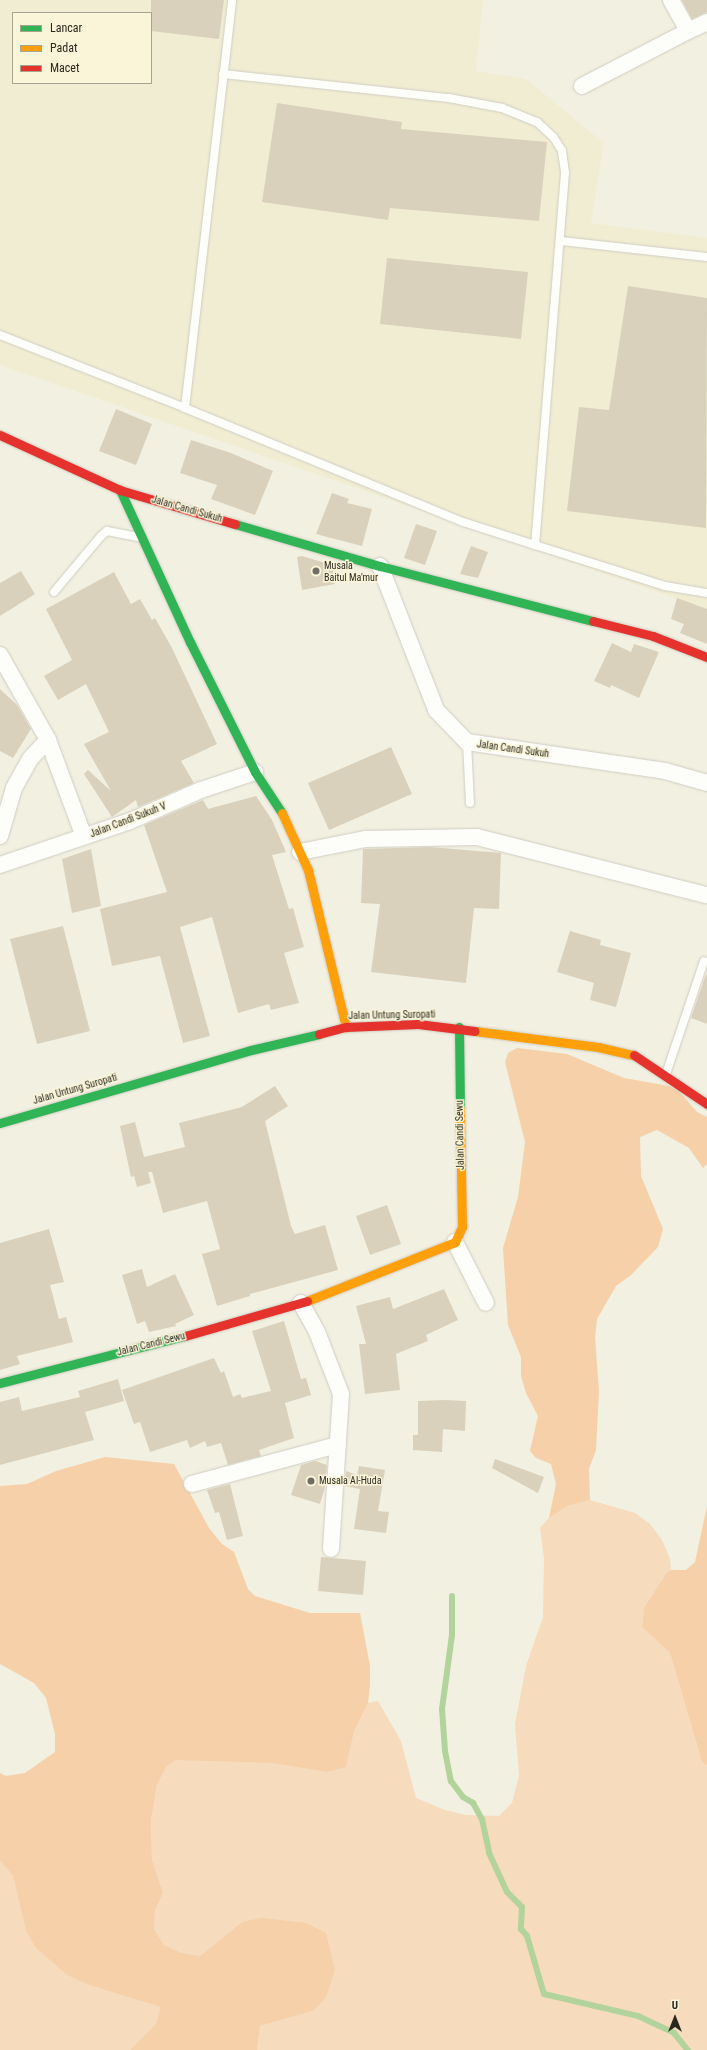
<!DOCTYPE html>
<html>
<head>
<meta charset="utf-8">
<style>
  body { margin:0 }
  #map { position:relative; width:707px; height:2050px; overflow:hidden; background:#f2f0e1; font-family:"Roboto Condensed",sans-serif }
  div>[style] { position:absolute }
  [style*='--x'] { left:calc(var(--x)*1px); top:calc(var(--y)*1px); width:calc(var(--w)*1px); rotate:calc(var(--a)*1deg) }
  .built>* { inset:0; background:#f1edd3 }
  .green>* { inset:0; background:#f6dbbd }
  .forest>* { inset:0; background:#f5d0a8 }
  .stream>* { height:6px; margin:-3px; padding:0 3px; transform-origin:3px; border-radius:3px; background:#b3d39c }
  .building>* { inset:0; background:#dad1bc }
  .roads { filter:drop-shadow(0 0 1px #cfcdc2) drop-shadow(0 0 1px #cfcdc2) }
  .lane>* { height:8px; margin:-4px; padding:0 4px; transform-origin:4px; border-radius:4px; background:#fdfdfa }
  .street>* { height:16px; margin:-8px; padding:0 8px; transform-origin:8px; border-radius:8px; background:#fdfdfa }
  .fast>* { height:9px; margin:-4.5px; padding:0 4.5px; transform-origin:4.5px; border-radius:4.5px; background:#30b455 }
  .slow>* { height:9px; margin:-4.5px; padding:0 4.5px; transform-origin:4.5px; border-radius:4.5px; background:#ff9f0a }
  .jam>* { height:9px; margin:-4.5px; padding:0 4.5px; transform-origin:4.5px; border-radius:4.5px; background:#e5322d }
  .dots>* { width:11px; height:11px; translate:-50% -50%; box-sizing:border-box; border:2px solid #faf5d9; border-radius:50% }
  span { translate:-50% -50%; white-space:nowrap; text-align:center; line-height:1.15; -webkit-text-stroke:3px #faf5d9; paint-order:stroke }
  .street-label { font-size:10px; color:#2a281e }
  .poi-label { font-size:10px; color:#2a281e }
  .left { translate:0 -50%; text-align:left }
  .legend { position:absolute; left:12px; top:12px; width:140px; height:72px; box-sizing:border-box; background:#faf5d9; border:1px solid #a7a38e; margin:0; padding:5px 7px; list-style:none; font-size:12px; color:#2a281e }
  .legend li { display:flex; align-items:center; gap:8px; height:20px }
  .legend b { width:20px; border:1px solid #a7a38e }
  .north { position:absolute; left:655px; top:1998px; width:40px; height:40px; -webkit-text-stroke:3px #faf5d9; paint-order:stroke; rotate:0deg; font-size:11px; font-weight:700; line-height:16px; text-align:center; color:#2a281e }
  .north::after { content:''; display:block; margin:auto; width:14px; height:18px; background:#2a281e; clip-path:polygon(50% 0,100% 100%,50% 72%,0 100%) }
</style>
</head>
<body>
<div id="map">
  <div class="built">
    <div style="clip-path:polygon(evenodd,0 0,483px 0,476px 71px,526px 79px,604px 143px,591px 223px,707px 238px,707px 609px,0 365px,0 0,13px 13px,151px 13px,151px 83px,13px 83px,13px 13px)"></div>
  </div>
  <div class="green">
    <div style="clip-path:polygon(590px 1500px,635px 1513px,650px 1524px,662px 1540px,670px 1559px,671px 1570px,644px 1608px,642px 1627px,670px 1653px,702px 1762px,707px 1766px,707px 2050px,257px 2050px,260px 2026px,313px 2011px,242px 1922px,200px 1956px,182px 1953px,164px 1945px,154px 1929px,155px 1911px,163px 1893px,152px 1860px,151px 1821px,157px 1785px,166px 1767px,176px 1760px,195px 1760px,270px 1763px,327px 1772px,346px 1767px,354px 1732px,368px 1703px,378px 1701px,401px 1741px,416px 1798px,445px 1810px,466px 1815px,499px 1816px,512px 1803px,519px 1775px,515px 1724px,526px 1666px,543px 1617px,544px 1558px,540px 1528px,549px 1518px,567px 1506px)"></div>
    <div style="clip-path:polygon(0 1861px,13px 1876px,26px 1931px,37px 1948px,67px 1975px,86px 1984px,160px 2007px,156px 2024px,130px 2050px,0 2050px)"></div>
  </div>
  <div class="forest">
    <div style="clip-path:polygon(517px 1048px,567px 1054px,624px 1078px,669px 1086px,678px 1090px,697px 1112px,707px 1117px,707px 1164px,703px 1168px,689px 1148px,657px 1130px,640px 1137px,641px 1176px,663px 1229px,658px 1247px,631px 1275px,616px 1286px,597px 1319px,595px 1337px,599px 1391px,596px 1450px,589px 1469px,590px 1500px,567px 1506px,549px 1518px,556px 1484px,551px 1464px,536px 1458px,530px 1451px,538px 1416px,526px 1393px,521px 1376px,521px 1357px,508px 1325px,503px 1248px,518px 1197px,525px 1142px,505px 1062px,508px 1053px)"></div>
    <div style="clip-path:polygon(105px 1457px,174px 1464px,209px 1528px,222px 1544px,234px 1552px,248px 1589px,255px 1596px,310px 1613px,360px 1613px,370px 1666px,370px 1685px,368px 1703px,354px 1732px,346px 1767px,327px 1772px,270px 1763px,176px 1760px,166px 1767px,157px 1785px,151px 1821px,152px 1860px,163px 1893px,155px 1911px,154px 1929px,164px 1945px,182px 1953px,200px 1956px,242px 1922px,261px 1918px,306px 1923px,326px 1933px,335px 1970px,326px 1997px,313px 2011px,260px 2026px,257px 2050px,130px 2050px,156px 2024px,160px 2007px,86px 1984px,67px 1975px,36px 1948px,26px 1931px,13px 1876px,0 1861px,0 1773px,6px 1776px,25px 1773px,55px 1752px,55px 1734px,46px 1698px,34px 1683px,0 1664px,0 1486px,27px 1484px,56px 1471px)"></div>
    <div style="clip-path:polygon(707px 1506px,707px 1766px,702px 1762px,670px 1653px,642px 1627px,644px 1608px,667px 1573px,671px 1570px,686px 1570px,695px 1562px)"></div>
  </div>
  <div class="stream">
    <div style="--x:452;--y:1596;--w:39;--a:90"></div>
    <div style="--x:452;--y:1635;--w:75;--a:97.7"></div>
    <div style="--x:442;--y:1709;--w:42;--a:85.9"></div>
    <div style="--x:445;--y:1751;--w:31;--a:79"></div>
    <div style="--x:451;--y:1781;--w:20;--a:53"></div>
    <div style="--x:463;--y:1797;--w:12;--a:31"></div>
    <div style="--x:473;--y:1803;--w:18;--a:61"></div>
    <div style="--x:482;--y:1819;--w:35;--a:78"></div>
    <div style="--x:489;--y:1853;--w:43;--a:65.2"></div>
    <div style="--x:507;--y:1892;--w:21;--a:45"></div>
    <div style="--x:522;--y:1907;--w:22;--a:93"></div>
    <div style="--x:521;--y:1929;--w:9;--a:49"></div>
    <div style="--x:527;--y:1936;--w:60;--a:73.7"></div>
    <div style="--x:544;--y:1994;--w:97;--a:13.2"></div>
    <div style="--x:638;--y:2016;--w:40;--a:25"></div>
    <div style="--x:674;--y:2033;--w:22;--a:51"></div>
  </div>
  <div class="building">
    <div style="clip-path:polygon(151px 0,224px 0,219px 39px,151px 31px)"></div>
    <div style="clip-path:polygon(682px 0,707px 0,707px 12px,692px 19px)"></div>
    <div style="clip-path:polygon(277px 103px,402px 122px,401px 129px,547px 142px,539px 221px,390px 208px,388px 220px,262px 202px)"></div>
    <div style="clip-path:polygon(387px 258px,528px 272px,521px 339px,380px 324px)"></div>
    <div style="clip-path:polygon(628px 286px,707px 298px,706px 528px,567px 511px,579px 407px,609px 410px)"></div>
    <div style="clip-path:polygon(116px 409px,152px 424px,136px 465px,99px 451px)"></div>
    <div style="clip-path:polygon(191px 440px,231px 453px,273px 471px,255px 515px,211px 499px,217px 485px,180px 473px)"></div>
    <div style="clip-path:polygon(332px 493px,349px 499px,347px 503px,372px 509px,362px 546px,316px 534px)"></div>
    <div style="clip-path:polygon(416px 524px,437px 531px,425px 565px,404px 558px)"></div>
    <div style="clip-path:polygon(471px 546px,488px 552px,478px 578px,460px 574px)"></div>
    <div style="clip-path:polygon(302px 556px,332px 565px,335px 584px,302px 590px,297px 557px)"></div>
    <div style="clip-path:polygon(21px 571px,35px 594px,0 616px,0 583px)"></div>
    <div style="clip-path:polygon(114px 572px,131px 604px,140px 599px,152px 620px,155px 618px,172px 648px,217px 744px,181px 761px,194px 783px,138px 807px,136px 800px,112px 817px,84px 774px,88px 770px,111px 791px,84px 744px,109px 732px,86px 684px,58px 700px,44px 676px,72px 660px,46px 609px)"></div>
    <div style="clip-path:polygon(677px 598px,707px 609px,707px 644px,680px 633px,684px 624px,671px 619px)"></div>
    <div style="clip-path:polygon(612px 643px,631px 652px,634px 644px,659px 652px,639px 698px,611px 685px,610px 688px,594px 681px)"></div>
    <div style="clip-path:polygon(0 689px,17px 705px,31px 729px,13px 758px,0 751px)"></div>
    <div style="clip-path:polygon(391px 747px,412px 794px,329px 830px,308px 783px)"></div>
    <div style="clip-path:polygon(256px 796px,272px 820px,286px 852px,272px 855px,289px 909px,293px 908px,304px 947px,284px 953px,299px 1003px,271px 1010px,269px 1004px,238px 1013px,212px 917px,180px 927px,210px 1036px,183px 1043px,160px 956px,112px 966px,100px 909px,167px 892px,144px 825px,203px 800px,208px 809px)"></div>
    <div style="clip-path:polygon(430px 847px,501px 853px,499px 909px,474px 908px,466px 983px,371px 972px,380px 904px,361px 903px,363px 849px)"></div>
    <div style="clip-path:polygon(91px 849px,101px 906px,72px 913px,62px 859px)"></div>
    <div style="clip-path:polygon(63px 926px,90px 1031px,37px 1044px,10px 939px)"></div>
    <div style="clip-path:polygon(570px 931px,601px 940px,600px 945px,631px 953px,616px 1007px,590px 1000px,594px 983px,557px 972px)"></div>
    <div style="clip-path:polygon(706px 974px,707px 975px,707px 1024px,691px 1018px)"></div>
    <div style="clip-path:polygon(275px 1086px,288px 1106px,265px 1121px,291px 1226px,295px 1234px,325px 1225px,338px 1270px,250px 1294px,250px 1296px,217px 1306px,202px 1254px,220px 1249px,207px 1201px,163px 1213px,152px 1172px,148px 1172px,151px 1183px,137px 1187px,134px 1176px,131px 1177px,120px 1126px,135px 1122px,144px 1157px,185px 1147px,179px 1123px,242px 1107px)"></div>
    <div style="clip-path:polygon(387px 1205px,401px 1244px,370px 1255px,356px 1216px)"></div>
    <div style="clip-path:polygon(49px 1229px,64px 1282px,50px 1285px,59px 1319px,66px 1317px,73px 1342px,17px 1356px,20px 1364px,0 1370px,0 1243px)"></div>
    <div style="clip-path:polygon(142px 1269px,147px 1287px,175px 1274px,194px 1315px,175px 1324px,176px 1326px,149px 1332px,145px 1321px,137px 1324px,122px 1275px)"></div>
    <div style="clip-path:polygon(444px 1289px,458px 1320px,426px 1335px,428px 1341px,396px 1354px,400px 1390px,365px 1394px,359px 1344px,366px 1344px,356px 1306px,390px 1297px,393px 1309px)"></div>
    <div style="clip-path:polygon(284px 1321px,301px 1379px,306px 1378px,311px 1395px,285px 1403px,294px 1438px,259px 1450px,261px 1456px,228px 1465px,221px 1443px,207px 1447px,205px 1441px,190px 1448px,187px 1440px,150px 1452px,140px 1422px,134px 1424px,122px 1390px,214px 1358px,221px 1373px,224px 1371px,233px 1397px,240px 1394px,242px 1398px,271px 1391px,252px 1331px)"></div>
    <div style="clip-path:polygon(118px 1379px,124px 1401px,85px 1412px,94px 1440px,0 1465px,0 1402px,19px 1397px,22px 1411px,80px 1397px,78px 1391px)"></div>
    <div style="clip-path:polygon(445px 1400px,466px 1401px,465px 1431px,443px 1429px,442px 1452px,413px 1450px,413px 1435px,418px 1435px,418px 1401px)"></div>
    <div style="clip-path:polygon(495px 1459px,544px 1477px,538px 1493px,492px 1468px)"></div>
    <div style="clip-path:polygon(315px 1461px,327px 1465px,325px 1487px,320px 1504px,291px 1495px,301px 1465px)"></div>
    <div style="clip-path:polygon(359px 1466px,385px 1470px,378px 1511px,389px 1512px,386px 1533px,354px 1529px,360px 1489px,345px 1486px,346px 1471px,357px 1475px)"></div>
    <div style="clip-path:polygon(230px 1484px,243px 1536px,227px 1540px,219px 1512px,215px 1513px,207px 1490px)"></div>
    <div style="clip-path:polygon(321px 1557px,366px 1561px,363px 1595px,318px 1591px)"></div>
  </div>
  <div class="roads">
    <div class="lane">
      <div style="--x:223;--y:74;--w:227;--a:6.1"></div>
      <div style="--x:449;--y:98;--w:54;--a:10.7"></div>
      <div style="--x:502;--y:108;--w:38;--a:22"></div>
      <div style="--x:537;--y:122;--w:23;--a:43"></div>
      <div style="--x:554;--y:138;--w:15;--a:58"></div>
      <div style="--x:562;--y:151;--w:22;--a:82"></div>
      <div style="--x:565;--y:173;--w:373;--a:94.6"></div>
      <div style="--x:535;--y:545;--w:136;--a:17.5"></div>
      <div style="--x:665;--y:586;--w:43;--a:9.5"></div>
      <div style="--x:561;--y:241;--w:147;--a:6.3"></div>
      <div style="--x:0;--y:335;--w:199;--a:21.5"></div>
      <div style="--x:185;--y:408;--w:411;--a:-83.4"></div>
      <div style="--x:185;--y:408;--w:300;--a:22.3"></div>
      <div style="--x:463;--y:522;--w:76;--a:17.7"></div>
      <div style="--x:54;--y:592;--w:73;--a:-50"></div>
      <div style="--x:101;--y:536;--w:8;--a:-40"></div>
      <div style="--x:107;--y:531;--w:33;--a:11"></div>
      <div style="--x:467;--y:742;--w:61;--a:87.2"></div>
      <div style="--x:666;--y:1074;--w:119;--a:-71.4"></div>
    </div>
    <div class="street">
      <div style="--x:671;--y:0;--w:35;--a:61"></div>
      <div style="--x:688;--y:31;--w:21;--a:-25"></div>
      <div style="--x:582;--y:86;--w:119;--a:-27.4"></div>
      <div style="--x:380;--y:566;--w:155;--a:68.7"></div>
      <div style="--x:436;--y:710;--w:45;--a:45.9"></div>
      <div style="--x:467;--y:742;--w:200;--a:8.3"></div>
      <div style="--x:665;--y:771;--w:44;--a:15.9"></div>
      <div style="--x:0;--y:655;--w:98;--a:60.5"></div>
      <div style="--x:48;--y:740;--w:103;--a:69.6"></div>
      <div style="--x:0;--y:836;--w:50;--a:-73.7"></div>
      <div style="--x:14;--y:788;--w:33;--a:-61"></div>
      <div style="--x:30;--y:759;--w:26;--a:-47"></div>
      <div style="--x:300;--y:852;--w:66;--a:-11.3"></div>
      <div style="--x:365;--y:839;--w:112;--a:-1"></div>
      <div style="--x:477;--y:837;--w:237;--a:14.2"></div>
      <div style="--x:0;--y:865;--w:137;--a:-18.7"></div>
      <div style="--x:130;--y:821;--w:77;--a:-23.6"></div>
      <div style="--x:201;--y:790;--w:57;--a:-18.4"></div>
      <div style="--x:455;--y:1242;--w:68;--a:63.1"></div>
      <div style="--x:301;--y:1303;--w:33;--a:61"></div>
      <div style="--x:317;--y:1332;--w:66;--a:68.8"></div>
      <div style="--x:341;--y:1394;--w:155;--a:93.7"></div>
      <div style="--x:192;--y:1484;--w:151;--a:-15"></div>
    </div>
    <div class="fast">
      <div style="--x:120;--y:490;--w:167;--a:65.3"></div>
      <div style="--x:190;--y:642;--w:145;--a:63.4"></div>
      <div style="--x:255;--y:772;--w:49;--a:56.6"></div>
      <div style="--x:235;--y:524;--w:151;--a:16.2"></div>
      <div style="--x:380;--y:566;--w:220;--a:14.5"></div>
      <div style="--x:459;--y:1027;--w:82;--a:89.3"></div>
      <div style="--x:0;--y:1123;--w:261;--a:-16.2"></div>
      <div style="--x:251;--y:1050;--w:70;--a:-13.2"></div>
      <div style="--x:0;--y:1383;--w:191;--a:-14.3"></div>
    </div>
    <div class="slow">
      <div style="--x:282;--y:813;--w:63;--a:65.5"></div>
      <div style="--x:308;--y:870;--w:162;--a:76.4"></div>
      <div style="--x:475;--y:1031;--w:124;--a:7.4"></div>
      <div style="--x:598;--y:1047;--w:37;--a:13"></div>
      <div style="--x:307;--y:1301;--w:159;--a:-21.7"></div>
      <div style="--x:455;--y:1242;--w:17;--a:-65"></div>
      <div style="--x:462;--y:1227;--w:118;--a:-91"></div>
    </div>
    <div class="jam">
      <div style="--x:0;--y:435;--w:132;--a:24.6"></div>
      <div style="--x:120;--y:490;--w:120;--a:16.5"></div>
      <div style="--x:593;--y:621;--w:62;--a:14"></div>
      <div style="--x:653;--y:636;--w:58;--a:21.3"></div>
      <div style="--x:319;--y:1034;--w:28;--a:-15"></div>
      <div style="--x:346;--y:1027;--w:72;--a:-2.4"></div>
      <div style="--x:418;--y:1024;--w:57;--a:7"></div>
      <div style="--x:634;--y:1055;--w:88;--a:33.9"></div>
      <div style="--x:185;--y:1336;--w:127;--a:-16"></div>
    </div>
  </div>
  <div class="dots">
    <div style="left:316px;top:571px;background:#706e62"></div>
    <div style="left:311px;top:1481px;background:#706e62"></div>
  </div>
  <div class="street-label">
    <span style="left:187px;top:509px;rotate:16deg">Jalan Candi Sukuh</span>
    <span style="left:513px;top:749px;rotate:8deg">Jalan Candi Sukuh</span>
    <span style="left:128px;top:820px;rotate:-21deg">Jalan Candi Sukuh V</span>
    <span style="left:392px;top:1015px;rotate:-1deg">Jalan Untung Suropati</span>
    <span style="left:75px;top:1089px;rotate:-16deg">Jalan Untung Suropati</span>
    <span style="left:460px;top:1135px;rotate:-91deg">Jalan Candi Sewu</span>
    <span style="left:151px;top:1344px;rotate:-14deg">Jalan Candi Sewu</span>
  </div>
  <div class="poi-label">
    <span class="left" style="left:324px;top:571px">Musala<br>Baitul Ma'mur</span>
    <span class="left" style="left:319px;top:1481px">Musala Al-Huda</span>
  </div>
  <ul class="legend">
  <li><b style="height:5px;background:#30b455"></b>Lancar</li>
  <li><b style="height:5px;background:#ff9f0a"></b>Padat</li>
  <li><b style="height:5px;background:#e5322d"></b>Macet</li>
  </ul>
  <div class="north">U</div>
</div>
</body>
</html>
